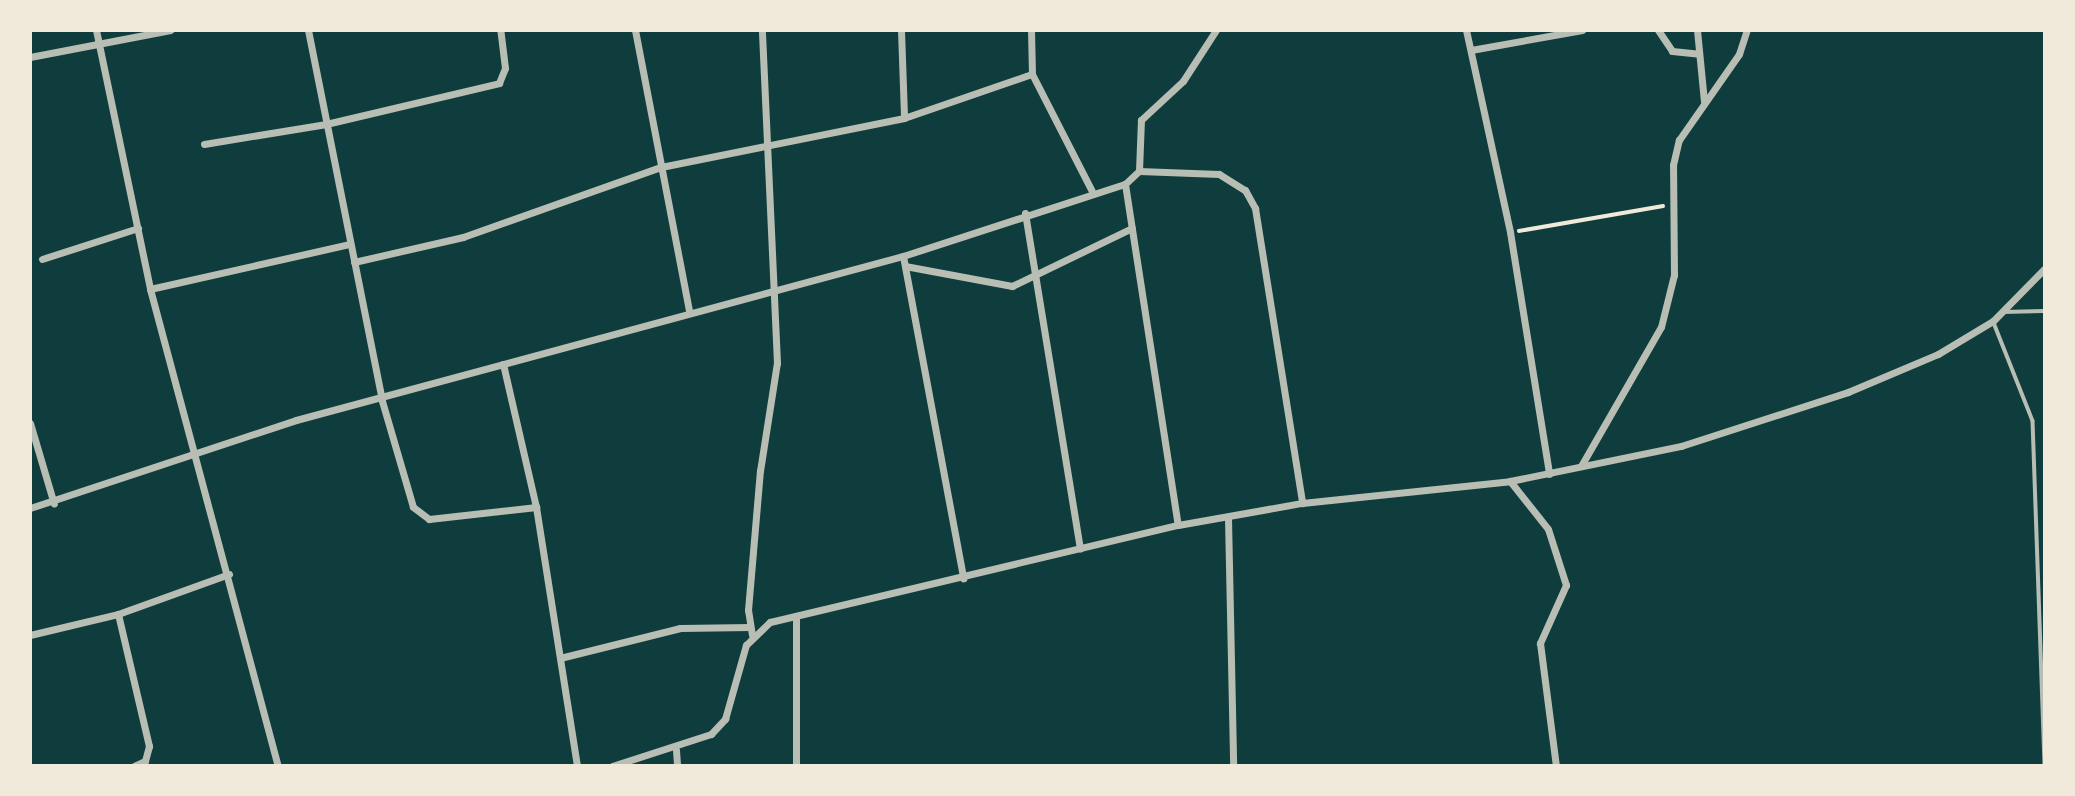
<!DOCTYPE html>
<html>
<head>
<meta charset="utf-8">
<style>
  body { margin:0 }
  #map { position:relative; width:2075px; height:796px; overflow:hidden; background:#0f3d3e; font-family:"Space Grotesk",sans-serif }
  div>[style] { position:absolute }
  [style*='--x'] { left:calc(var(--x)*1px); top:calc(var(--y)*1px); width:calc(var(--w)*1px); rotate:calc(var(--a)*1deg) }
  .path>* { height:3.5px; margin:-1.75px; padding:0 1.75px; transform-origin:1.75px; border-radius:1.75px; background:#f1e9da }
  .service>* { height:3.5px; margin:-1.75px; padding:0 1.75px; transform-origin:1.75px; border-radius:1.75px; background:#b8beb3 }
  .minor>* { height:7px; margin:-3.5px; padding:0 3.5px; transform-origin:3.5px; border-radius:3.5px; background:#b8beb3 }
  span { translate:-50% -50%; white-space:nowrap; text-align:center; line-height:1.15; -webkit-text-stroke:6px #f1e9da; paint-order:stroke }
  .frame { position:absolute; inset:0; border:32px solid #f1e9da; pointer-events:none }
</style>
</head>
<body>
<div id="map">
  <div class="path">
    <div style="--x:1519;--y:231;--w:146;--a:-9.8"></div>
  </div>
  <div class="service">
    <div style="--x:2003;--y:312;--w:42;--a:-1.4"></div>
    <div style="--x:1994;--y:323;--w:105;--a:68.3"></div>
    <div style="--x:2033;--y:421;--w:345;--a:88"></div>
  </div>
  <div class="minor">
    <div style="--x:96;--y:30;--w:265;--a:78.2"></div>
    <div style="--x:150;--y:289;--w:494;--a:75"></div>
    <div style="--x:308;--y:30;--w:378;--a:78.7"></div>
    <div style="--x:382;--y:401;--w:110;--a:73.7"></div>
    <div style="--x:413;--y:507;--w:20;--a:37"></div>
    <div style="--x:429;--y:519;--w:108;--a:-6.4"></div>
    <div style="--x:635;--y:30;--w:285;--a:79.1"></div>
    <div style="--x:901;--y:30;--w:88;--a:88"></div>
    <div style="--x:1031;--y:30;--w:44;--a:88.7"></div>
    <div style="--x:1032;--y:74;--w:131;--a:62.9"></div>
    <div style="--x:1466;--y:30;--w:207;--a:77.7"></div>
    <div style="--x:1510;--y:232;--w:245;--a:80.8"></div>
    <div style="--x:1658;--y:30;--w:25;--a:56"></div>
    <div style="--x:1672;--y:51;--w:27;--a:6"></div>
    <div style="--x:1697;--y:30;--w:71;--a:84.4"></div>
    <div style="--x:1471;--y:50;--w:113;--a:-10.2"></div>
    <div style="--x:30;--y:57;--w:143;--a:-10.9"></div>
    <div style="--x:204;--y:144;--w:124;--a:-9.3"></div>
    <div style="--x:326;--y:124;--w:178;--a:-13.3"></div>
    <div style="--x:499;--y:83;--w:16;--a:-68"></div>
    <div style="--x:505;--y:68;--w:38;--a:-97"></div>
    <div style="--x:1139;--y:171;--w:80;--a:2.1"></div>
    <div style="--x:1219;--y:174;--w:31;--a:32"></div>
    <div style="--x:1245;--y:190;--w:21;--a:61"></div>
    <div style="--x:1255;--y:208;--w:299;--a:80.9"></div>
    <div style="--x:1125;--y:184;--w:345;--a:81.2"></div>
    <div style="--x:1025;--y:213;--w:340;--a:80.7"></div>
    <div style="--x:903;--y:256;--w:328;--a:79.4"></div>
    <div style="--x:42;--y:259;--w:101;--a:-17.9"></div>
    <div style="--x:354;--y:262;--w:112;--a:-12.9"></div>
    <div style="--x:463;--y:237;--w:210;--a:-19.5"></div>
    <div style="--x:661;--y:167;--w:248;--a:-11.4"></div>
    <div style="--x:904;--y:118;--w:135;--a:-19"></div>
    <div style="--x:905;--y:266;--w:109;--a:10.6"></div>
    <div style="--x:1012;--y:286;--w:133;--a:-25.8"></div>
    <div style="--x:150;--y:289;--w:205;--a:-12.7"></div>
    <div style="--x:503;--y:364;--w:147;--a:77"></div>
    <div style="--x:536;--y:507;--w:262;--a:81"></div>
    <div style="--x:30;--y:423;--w:84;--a:73.5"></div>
    <div style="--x:1581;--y:466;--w:160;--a:-60.1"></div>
    <div style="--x:1661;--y:327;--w:54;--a:-76"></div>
    <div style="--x:1674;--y:275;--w:110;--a:-90.5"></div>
    <div style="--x:1673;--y:165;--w:26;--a:-77"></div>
    <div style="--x:1679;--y:140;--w:105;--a:-55.1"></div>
    <div style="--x:1739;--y:54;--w:25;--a:-72"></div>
    <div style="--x:1510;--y:481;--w:61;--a:51.6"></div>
    <div style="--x:1548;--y:529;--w:59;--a:72.2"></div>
    <div style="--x:1566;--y:585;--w:64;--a:114.1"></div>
    <div style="--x:1540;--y:643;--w:124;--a:82.6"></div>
    <div style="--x:30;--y:508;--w:280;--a:-18.3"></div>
    <div style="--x:296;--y:420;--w:629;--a:-15.12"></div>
    <div style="--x:903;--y:256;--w:233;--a:-18"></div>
    <div style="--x:1125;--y:184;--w:19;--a:-43"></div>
    <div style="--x:1139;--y:171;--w:51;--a:-87.8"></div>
    <div style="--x:1141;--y:120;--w:57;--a:-42.9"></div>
    <div style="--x:1183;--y:81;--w:61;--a:-57.1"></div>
    <div style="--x:1228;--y:518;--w:248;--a:88.8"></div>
    <div style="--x:118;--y:614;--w:136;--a:76.8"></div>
    <div style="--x:149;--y:746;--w:16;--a:105"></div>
    <div style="--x:145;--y:761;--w:12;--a:156"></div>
    <div style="--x:30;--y:635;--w:90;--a:-13.4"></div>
    <div style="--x:118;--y:614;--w:118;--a:-19.8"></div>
    <div style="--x:752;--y:635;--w:25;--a:-99"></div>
    <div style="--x:748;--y:610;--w:140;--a:-85.1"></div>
    <div style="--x:760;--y:471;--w:109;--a:-81.1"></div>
    <div style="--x:777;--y:363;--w:333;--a:-92.6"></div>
    <div style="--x:560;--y:658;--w:124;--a:-14"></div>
    <div style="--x:680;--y:628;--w:70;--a:-0.8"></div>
    <div style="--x:676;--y:750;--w:16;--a:86"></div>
    <div style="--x:612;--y:766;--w:104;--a:-17.9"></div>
    <div style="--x:711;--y:734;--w:21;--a:-47"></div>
    <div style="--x:725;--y:719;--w:77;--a:-74.2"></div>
    <div style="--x:746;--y:645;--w:33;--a:-44"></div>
    <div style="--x:770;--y:622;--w:419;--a:-13.4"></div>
    <div style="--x:1178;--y:525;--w:126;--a:-10.1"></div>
    <div style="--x:1302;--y:503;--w:209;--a:-6"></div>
    <div style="--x:1510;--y:481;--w:175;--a:-11.6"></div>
    <div style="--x:1681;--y:446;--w:176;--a:-17.9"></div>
    <div style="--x:1848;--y:392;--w:98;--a:-22.9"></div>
    <div style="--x:1938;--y:354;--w:64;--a:-31"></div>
    <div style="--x:1993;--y:321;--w:74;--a:-45.5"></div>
    <div style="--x:796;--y:766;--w:148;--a:-90"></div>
  </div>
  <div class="frame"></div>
</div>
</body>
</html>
